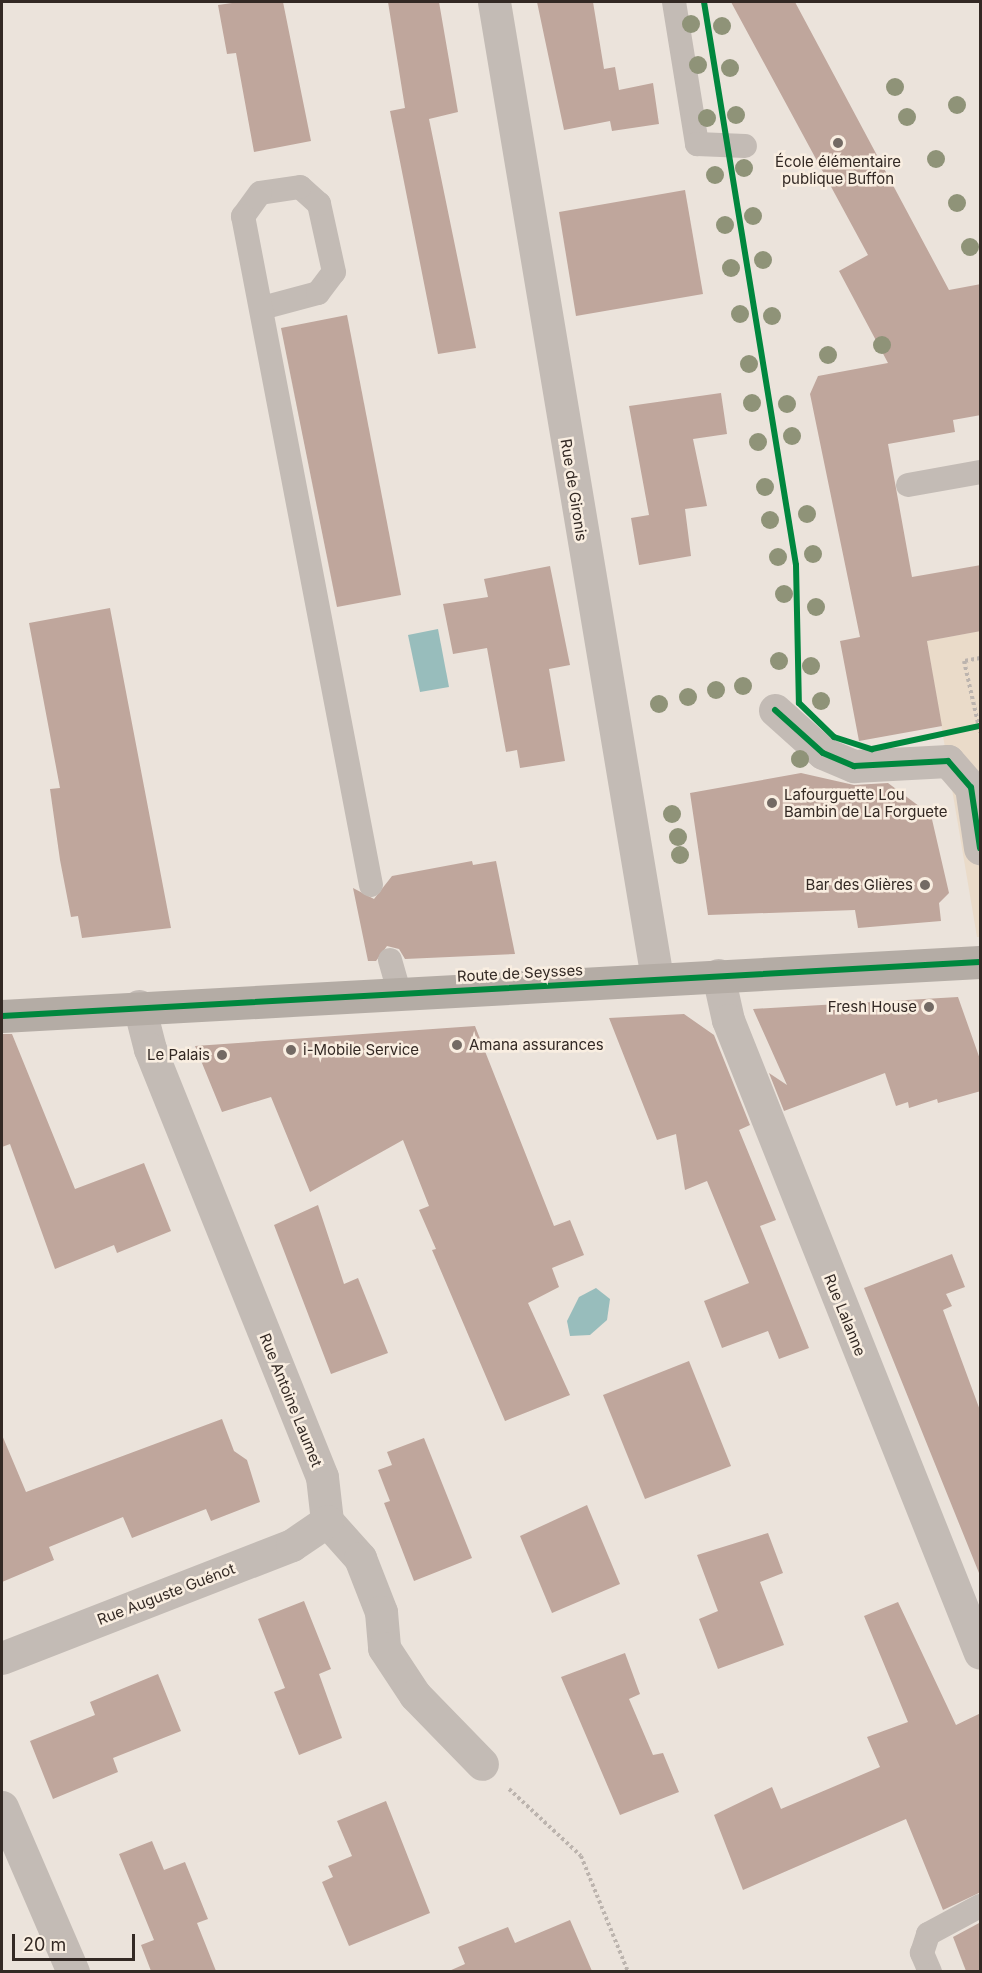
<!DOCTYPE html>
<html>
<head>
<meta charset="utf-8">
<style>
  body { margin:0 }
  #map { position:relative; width:982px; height:1973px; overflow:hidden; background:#ebe3db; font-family:Inter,sans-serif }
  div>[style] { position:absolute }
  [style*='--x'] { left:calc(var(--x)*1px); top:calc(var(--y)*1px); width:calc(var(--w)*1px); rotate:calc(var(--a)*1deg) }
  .plaza>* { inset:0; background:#eadbc9 }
  .water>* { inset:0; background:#98bdbc }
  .building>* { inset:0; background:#bfa69c }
  .path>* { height:4px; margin-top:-2px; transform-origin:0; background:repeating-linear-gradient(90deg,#bcb4ae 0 3px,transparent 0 6px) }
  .service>* { height:24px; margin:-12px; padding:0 12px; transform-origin:12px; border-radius:12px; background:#c3bbb5 }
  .pedestrian>* { height:33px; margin:-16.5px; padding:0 16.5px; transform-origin:16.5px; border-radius:16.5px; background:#c3bbb5 }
  .minor>* { height:33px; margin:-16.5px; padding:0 16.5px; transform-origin:16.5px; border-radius:16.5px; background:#c3bbb5 }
  .tertiary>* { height:33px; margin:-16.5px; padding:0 16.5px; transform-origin:16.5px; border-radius:16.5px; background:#c3bbb5 }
  .secondary>* { height:33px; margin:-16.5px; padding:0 16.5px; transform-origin:16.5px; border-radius:16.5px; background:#b4aca5 }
  .cycleway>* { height:6px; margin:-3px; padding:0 3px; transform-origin:3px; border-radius:3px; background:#00873e }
  .trees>* { width:18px; height:18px; margin:-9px; border-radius:50%; background:#8f9378 }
  .dots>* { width:16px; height:16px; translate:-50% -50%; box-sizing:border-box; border:3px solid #f9eee1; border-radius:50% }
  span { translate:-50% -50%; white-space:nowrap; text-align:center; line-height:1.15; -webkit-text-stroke:5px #f9eee1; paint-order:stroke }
  .poi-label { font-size:15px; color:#332924 }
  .left { translate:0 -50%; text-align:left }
  .right { translate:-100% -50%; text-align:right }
  .street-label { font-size:15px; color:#332924 }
  .frame { position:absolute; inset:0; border:3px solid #332924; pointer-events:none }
  .scale { position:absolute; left:12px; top:1934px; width:123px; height:27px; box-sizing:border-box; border:3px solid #332924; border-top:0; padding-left:8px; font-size:18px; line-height:21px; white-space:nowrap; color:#332924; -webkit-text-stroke:4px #f9eee1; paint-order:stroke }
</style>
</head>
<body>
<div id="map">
  <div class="plaza">
    <div style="clip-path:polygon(980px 631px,980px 937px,977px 937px,927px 641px)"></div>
  </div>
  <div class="water">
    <div style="clip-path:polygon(438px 629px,449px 687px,420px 692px,408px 635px)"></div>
    <div style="clip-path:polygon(596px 1288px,610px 1299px,607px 1320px,590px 1335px,570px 1336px,567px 1321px,579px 1297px)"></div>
  </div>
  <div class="building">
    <div style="clip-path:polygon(239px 2px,283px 2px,311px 141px,254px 152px,236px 53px,227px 54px,218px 5px)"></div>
    <div style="clip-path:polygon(388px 2px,439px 2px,458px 112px,429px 119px,476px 348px,438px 354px,390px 111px,405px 108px)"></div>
    <div style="clip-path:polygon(537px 2px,593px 2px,604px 69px,615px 67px,619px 90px,653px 83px,659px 124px,612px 131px,610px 121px,564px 130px)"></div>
    <div style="clip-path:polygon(731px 2px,795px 2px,949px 290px,981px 284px,981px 415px,953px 420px,955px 432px,888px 444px,912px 577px,981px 565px,981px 631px,927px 641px,942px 726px,859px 741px,840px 641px,860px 637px,810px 394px,818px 376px,888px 363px,839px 271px,868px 255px)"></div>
    <div style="clip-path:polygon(685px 190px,703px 294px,576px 316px,559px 212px)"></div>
    <div style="clip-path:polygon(347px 315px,401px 595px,337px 607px,281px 328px)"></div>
    <div style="clip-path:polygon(721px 393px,727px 434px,693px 439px,707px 506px,685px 509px,691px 556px,639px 565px,631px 518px,649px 515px,629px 406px)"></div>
    <div style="clip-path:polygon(550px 566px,570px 665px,549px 669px,565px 761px,520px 768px,517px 750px,506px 752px,487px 648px,453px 654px,443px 604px,488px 597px,484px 579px)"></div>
    <div style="clip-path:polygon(110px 608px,171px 928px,82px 938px,78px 916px,71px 917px,60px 860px,50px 789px,60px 788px,29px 623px)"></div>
    <div style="clip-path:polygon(801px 773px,854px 785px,888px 783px,931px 815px,949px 893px,939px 903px,941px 921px,858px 928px,855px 910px,708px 915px,690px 793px)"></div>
    <div style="clip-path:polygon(472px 861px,473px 865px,496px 861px,515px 954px,405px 959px,399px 949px,387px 946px,376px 961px,368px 961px,353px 888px,374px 899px,392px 876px)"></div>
    <div style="clip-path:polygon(958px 997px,981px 1062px,981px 1091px,938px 1103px,937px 1099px,909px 1108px,908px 1102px,896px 1106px,885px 1073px,784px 1111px,769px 1073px,787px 1085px,753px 1009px)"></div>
    <div style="clip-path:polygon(684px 1014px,714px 1035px,750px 1125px,739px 1130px,776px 1220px,760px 1226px,809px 1348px,779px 1359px,768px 1331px,722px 1348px,704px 1301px,749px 1283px,707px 1181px,685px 1190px,676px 1134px,657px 1140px,609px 1018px)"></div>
    <div style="clip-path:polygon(475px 1026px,554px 1226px,570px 1220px,584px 1255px,552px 1268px,559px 1287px,528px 1303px,570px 1395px,505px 1421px,432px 1250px,436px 1249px,419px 1210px,429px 1206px,403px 1140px,310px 1192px,271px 1097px,222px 1112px,195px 1046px)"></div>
    <div style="clip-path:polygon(2px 1034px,12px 1034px,75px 1189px,144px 1163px,171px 1231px,117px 1253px,114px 1245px,55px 1269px,10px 1144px,2px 1147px)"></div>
    <div style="clip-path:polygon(318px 1205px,344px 1284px,358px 1278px,388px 1353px,331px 1374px,274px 1225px)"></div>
    <div style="clip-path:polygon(952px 1254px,965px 1287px,946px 1294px,952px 1306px,943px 1310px,981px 1413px,979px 1573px,864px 1288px)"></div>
    <div style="clip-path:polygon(689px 1361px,731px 1466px,645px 1499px,603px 1395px)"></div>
    <div style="clip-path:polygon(222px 1419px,234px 1451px,247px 1460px,260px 1502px,211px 1521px,206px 1509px,132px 1538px,123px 1517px,49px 1547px,54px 1560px,2px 1582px,2px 1435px,26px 1492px)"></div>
    <div style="clip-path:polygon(424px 1438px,472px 1558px,414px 1581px,384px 1503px,390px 1501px,378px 1470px,392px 1465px,387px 1452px)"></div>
    <div style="clip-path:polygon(587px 1505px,620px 1584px,552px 1613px,520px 1536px)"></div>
    <div style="clip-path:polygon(768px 1533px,783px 1573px,760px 1582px,784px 1645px,718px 1669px,699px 1619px,718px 1611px,697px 1555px)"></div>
    <div style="clip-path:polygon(304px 1601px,331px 1669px,319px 1674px,342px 1738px,299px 1755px,274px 1692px,285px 1688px,258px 1619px)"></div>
    <div style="clip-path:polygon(898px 1602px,956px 1725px,981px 1713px,981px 1892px,943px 1910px,906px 1819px,743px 1890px,714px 1815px,772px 1787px,781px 1809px,880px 1767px,867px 1737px,908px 1722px,864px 1616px)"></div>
    <div style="clip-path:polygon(625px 1653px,640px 1694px,629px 1699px,653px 1755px,663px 1753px,679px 1792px,620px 1815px,561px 1677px)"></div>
    <div style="clip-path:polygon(158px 1674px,181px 1731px,113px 1758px,118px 1772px,53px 1799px,30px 1741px,95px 1715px,90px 1702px)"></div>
    <div style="clip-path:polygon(386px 1801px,430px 1913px,349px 1946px,322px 1882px,333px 1877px,328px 1866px,352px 1856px,337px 1821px)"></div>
    <div style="clip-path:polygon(152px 1841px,164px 1870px,185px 1862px,208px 1919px,197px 1923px,216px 1971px,151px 1971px,141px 1945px,154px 1940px,119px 1854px)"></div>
    <div style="clip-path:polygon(570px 1920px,592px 1971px,449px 1971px,465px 1964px,458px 1947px,508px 1927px,515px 1943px)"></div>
    <div style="clip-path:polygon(981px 1922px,981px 1971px,966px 1971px,953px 1937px)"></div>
  </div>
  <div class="path">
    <div style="--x:980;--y:658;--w:16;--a:169"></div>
    <div style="--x:964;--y:661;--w:73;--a:77.3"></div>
    <div style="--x:509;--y:1789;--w:98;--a:42.9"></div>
    <div style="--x:581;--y:1856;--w:125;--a:67.9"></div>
  </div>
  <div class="service">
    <div style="--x:674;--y:2;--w:144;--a:80.8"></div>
    <div style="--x:697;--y:144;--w:48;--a:2.4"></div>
    <div style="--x:262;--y:308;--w:58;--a:-15"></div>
    <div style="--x:318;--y:293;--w:26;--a:-53"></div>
    <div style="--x:334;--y:272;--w:70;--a:-102.4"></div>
    <div style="--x:319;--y:204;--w:25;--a:-138"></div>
    <div style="--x:300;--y:187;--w:40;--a:171.5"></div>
    <div style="--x:260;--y:193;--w:29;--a:126"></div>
    <div style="--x:243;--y:216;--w:681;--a:79.17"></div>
    <div style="--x:908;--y:485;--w:73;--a:-10.2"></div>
    <div style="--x:390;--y:960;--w:33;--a:74"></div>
    <div style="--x:930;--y:1972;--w:21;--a:-113"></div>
    <div style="--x:922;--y:1953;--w:20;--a:-72"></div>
    <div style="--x:928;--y:1934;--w:59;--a:-28.3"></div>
  </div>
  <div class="pedestrian">
    <div style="--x:775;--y:710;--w:64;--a:41.9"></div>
    <div style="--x:823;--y:753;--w:34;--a:23"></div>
    <div style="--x:854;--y:766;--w:94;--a:-3"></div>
    <div style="--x:948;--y:761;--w:35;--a:49"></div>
    <div style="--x:971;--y:787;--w:62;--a:81.6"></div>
  </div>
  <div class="minor">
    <div style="--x:718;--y:975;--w:46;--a:77.5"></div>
    <div style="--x:728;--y:1020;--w:681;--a:68.29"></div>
    <div style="--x:139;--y:1006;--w:44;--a:75.7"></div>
    <div style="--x:150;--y:1049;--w:461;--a:68.1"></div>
    <div style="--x:322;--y:1477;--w:44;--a:83.5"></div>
    <div style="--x:327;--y:1521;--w:50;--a:48.3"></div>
    <div style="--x:360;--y:1558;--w:58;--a:68.7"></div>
    <div style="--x:381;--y:1612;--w:36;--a:85"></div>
    <div style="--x:384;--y:1648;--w:56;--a:56.6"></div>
    <div style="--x:415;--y:1695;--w:96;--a:45.8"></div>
    <div style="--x:2;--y:1658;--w:311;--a:-21.3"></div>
    <div style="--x:292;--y:1545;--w:42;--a:-34.4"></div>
    <div style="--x:2;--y:1807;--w:180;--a:66.7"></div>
  </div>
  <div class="tertiary">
    <div style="--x:494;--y:2;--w:990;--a:80.52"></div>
  </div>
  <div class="secondary">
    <div style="--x:2;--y:1016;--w:979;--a:-3.16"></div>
  </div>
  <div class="cycleway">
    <div style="--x:704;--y:2;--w:570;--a:80.72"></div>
    <div style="--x:796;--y:565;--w:138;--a:88.8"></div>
    <div style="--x:799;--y:703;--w:49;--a:44.2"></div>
    <div style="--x:834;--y:737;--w:40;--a:18"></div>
    <div style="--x:872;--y:749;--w:109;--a:-12.1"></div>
    <div style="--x:775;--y:710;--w:64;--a:41.9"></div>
    <div style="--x:823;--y:753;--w:34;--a:23"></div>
    <div style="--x:854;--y:766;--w:94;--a:-3"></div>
    <div style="--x:948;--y:761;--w:35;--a:49"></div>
    <div style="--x:971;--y:787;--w:62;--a:81.6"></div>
    <div style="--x:2;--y:1016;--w:979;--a:-3.16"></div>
  </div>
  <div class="trees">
    <div style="left:691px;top:24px"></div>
    <div style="left:722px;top:26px"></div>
    <div style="left:698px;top:65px"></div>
    <div style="left:730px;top:68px"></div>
    <div style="left:895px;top:87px"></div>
    <div style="left:957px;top:105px"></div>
    <div style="left:736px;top:115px"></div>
    <div style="left:907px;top:117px"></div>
    <div style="left:707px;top:118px"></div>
    <div style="left:936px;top:159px"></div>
    <div style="left:744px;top:168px"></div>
    <div style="left:715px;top:175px"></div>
    <div style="left:957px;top:203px"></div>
    <div style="left:753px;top:216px"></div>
    <div style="left:725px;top:225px"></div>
    <div style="left:970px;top:247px"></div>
    <div style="left:763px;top:260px"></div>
    <div style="left:731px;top:268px"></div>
    <div style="left:740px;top:314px"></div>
    <div style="left:772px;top:316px"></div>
    <div style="left:882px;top:345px"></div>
    <div style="left:828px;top:355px"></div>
    <div style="left:749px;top:364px"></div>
    <div style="left:752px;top:403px"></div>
    <div style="left:787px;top:404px"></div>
    <div style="left:792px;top:436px"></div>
    <div style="left:758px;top:442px"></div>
    <div style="left:765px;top:487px"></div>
    <div style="left:807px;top:514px"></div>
    <div style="left:770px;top:520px"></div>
    <div style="left:813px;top:554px"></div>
    <div style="left:778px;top:557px"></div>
    <div style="left:784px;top:594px"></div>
    <div style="left:816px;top:607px"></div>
    <div style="left:779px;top:661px"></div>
    <div style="left:811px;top:666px"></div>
    <div style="left:743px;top:686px"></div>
    <div style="left:716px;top:690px"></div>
    <div style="left:688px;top:697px"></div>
    <div style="left:821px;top:701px"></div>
    <div style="left:659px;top:704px"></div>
    <div style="left:800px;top:759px"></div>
    <div style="left:672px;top:814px"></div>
    <div style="left:678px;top:837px"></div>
    <div style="left:680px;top:855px"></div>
  </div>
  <div class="dots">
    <div style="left:838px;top:143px;background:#736a64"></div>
    <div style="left:772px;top:803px;background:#736a64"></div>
    <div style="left:925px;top:885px;background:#736a64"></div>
    <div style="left:929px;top:1007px;background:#736a64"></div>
    <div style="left:457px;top:1045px;background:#736a64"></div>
    <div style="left:291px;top:1050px;background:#736a64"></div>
    <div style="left:222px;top:1055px;background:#736a64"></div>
  </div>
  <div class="poi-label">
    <span style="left:838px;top:170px">École élémentaire<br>publique Buffon</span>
    <span class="left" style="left:784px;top:803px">Lafourguette Lou<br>Bambin de La Forguete</span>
    <span class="right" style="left:913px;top:885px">Bar des Glières</span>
    <span class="right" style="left:917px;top:1007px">Fresh House</span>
    <span class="left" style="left:469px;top:1045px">Amana assurances</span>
    <span class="left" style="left:303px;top:1050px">i-Mobile Service</span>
    <span class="right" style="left:210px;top:1055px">Le Palais</span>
  </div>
  <div class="street-label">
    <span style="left:574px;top:490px;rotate:81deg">Rue de Gironis</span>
    <span style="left:520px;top:973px;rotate:-3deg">Route de Seysses</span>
    <span style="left:845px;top:1315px;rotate:68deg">Rue Lalanne</span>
    <span style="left:291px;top:1400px;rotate:68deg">Rue Antoine Laumet</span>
    <span style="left:166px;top:1594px;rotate:-21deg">Rue Auguste Guénot</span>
  </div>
  <div class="frame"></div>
  <div class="scale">20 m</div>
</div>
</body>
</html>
